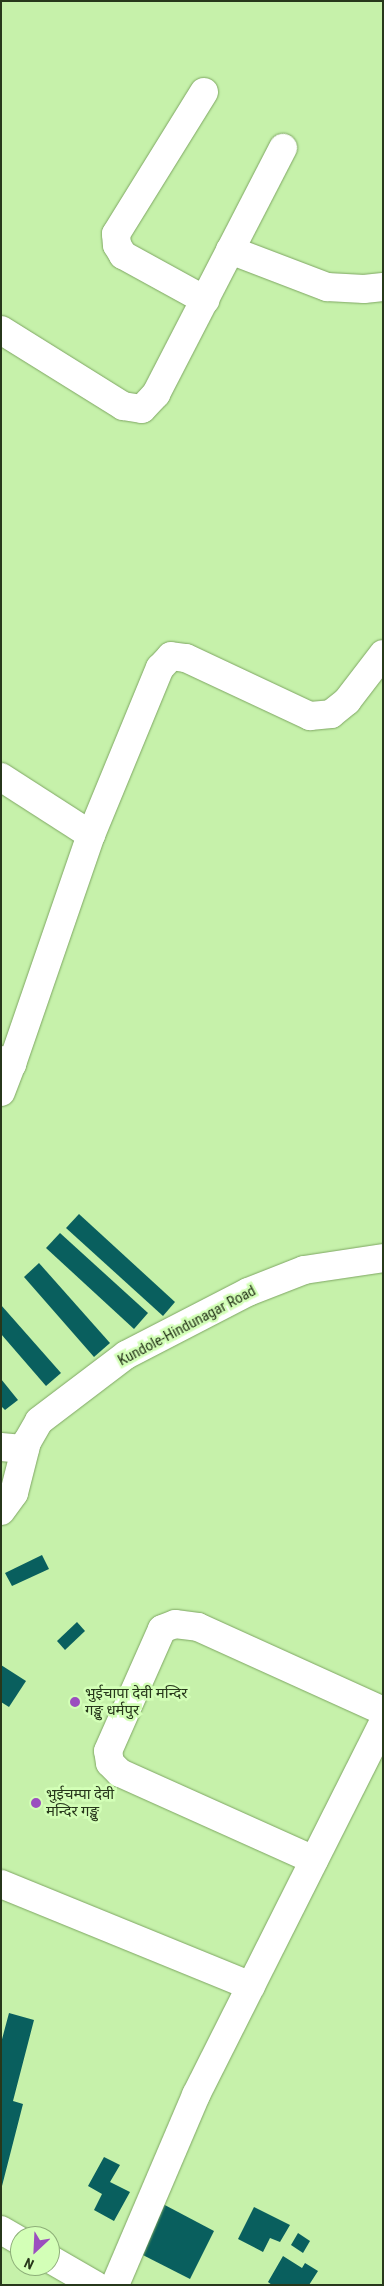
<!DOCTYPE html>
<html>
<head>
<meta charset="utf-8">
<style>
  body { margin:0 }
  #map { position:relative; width:384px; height:2286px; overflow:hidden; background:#c6f1aa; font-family:"Roboto Condensed","Noto Sans Devanagari",sans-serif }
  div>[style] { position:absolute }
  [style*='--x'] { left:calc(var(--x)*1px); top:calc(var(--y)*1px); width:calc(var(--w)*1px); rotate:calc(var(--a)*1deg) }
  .building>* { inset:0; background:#095f5e }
  .roads { filter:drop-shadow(0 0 1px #7ea663) drop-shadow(0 0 1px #7ea663) }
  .minor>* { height:28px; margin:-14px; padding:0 14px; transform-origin:14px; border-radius:14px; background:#fff }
  .dots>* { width:14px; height:14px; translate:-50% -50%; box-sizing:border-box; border:2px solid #d3ffb7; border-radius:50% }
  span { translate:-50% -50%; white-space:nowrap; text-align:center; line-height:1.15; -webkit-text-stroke:5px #d3ffb7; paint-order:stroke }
  .street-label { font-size:15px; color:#27371b }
  .poi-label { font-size:15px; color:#27371b }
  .left { translate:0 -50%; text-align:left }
  .frame { position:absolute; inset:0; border:2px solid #27371b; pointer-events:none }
  .north { position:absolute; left:10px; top:2226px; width:50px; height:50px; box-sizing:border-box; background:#d3ffb7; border:1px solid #8eaf79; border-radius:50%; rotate:205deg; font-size:14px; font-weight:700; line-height:20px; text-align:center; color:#27371b }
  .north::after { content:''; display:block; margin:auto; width:18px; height:22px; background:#9b4ebf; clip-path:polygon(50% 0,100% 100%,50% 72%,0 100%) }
</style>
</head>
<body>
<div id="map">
  <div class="building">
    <div style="clip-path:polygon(79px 1214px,175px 1302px,163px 1316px,66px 1228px)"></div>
    <div style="clip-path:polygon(60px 1233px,148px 1313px,134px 1329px,46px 1248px)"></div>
    <div style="clip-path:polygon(39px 1263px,110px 1343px,94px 1357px,24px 1277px)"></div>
    <div style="clip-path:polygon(1px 1305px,61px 1373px,46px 1386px,1px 1334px)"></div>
    <div style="clip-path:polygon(1px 1379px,18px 1400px,5px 1410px,1px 1406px)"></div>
    <div style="clip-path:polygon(42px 1555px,49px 1569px,12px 1586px,5px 1573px)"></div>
    <div style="clip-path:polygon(77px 1622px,85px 1631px,65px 1650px,57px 1641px)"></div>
    <div style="clip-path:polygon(1px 1665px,26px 1681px,9px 1707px,1px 1702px)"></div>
    <div style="clip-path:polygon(9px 2013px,34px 2020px,13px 2101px,23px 2104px,2px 2186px,1px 2043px)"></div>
    <div style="clip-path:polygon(104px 2157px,120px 2165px,110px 2182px,130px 2192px,114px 2221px,94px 2210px,102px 2194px,88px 2186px)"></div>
    <div style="clip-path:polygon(161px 2203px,214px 2231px,190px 2279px,133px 2250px)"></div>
    <div style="clip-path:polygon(254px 2207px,290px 2225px,280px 2242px,270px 2238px,263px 2252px,238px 2239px)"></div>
    <div style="clip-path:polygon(298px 2233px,310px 2241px,303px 2253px,291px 2245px)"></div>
    <div style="clip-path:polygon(283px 2256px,302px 2268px,305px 2263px,318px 2271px,309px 2285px,272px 2285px,268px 2282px)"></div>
  </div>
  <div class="roads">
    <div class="minor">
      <div style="--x:204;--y:92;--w:167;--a:121.8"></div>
      <div style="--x:116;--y:234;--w:11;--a:85"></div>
      <div style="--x:117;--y:245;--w:12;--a:59"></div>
      <div style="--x:123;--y:255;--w:94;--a:28.8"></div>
      <div style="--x:230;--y:250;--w:104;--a:20.9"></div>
      <div style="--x:327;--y:287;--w:37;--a:3"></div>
      <div style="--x:364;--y:289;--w:19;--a:-6"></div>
      <div style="--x:1;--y:330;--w:144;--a:31.9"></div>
      <div style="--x:123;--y:406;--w:19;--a:9"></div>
      <div style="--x:142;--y:409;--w:21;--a:-47"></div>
      <div style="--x:156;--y:394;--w:277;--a:-62.7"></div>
      <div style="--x:1;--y:777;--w:107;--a:32.8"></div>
      <div style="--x:1;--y:1060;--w:12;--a:20"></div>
      <div style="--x:12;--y:1064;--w:242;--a:-71"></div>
      <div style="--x:91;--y:835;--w:181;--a:-67.6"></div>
      <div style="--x:160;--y:668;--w:16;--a:-47"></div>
      <div style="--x:171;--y:656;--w:15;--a:8"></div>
      <div style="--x:186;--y:658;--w:137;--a:25.1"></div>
      <div style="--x:310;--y:716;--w:21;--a:-5"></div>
      <div style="--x:331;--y:714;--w:21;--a:-39"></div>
      <div style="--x:347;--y:701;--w:59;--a:-52.5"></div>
      <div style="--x:1;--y:1092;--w:30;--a:-69"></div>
      <div style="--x:1;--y:1447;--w:24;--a:5"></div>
      <div style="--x:1;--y:1511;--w:22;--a:-54"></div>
      <div style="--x:14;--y:1493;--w:53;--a:-75.7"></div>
      <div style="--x:27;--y:1442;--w:24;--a:-60"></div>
      <div style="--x:39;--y:1421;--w:109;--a:-37.2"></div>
      <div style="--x:126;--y:1355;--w:137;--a:-27.3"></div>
      <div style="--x:248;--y:1292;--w:60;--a:-21.4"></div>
      <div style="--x:304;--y:1270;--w:80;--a:-8.6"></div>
      <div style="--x:314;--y:1860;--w:213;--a:-155.8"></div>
      <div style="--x:120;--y:1773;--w:14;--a:-135"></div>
      <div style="--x:110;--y:1763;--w:12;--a:-99"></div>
      <div style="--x:108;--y:1751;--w:133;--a:-66.1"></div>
      <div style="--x:162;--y:1629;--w:14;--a:-21"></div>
      <div style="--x:175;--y:1624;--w:23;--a:7"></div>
      <div style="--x:198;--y:1627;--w:203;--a:24.4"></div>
      <div style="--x:1;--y:1884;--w:270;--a:22.2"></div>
      <div style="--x:1;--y:2230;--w:22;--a:30"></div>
      <div style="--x:50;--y:2259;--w:52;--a:30"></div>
      <div style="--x:115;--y:2285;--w:207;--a:-66.9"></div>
      <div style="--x:196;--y:2095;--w:416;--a:-63.3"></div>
    </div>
  </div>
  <div class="dots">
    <div style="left:75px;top:1702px;background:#9b4ebf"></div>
    <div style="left:36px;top:1803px;background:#9b4ebf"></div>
  </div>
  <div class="street-label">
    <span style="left:187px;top:1326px;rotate:-28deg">Kundole-Hindunagar Road</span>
  </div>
  <div class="poi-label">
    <span class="left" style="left:85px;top:1702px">भुईचापा देवी मन्दिर<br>गङ्खु धर्मपुर</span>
    <span class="left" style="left:46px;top:1803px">भुईचम्पा देवी<br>मन्दिर गङ्खु</span>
  </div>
  <div class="frame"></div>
  <div class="north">N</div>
</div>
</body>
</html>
